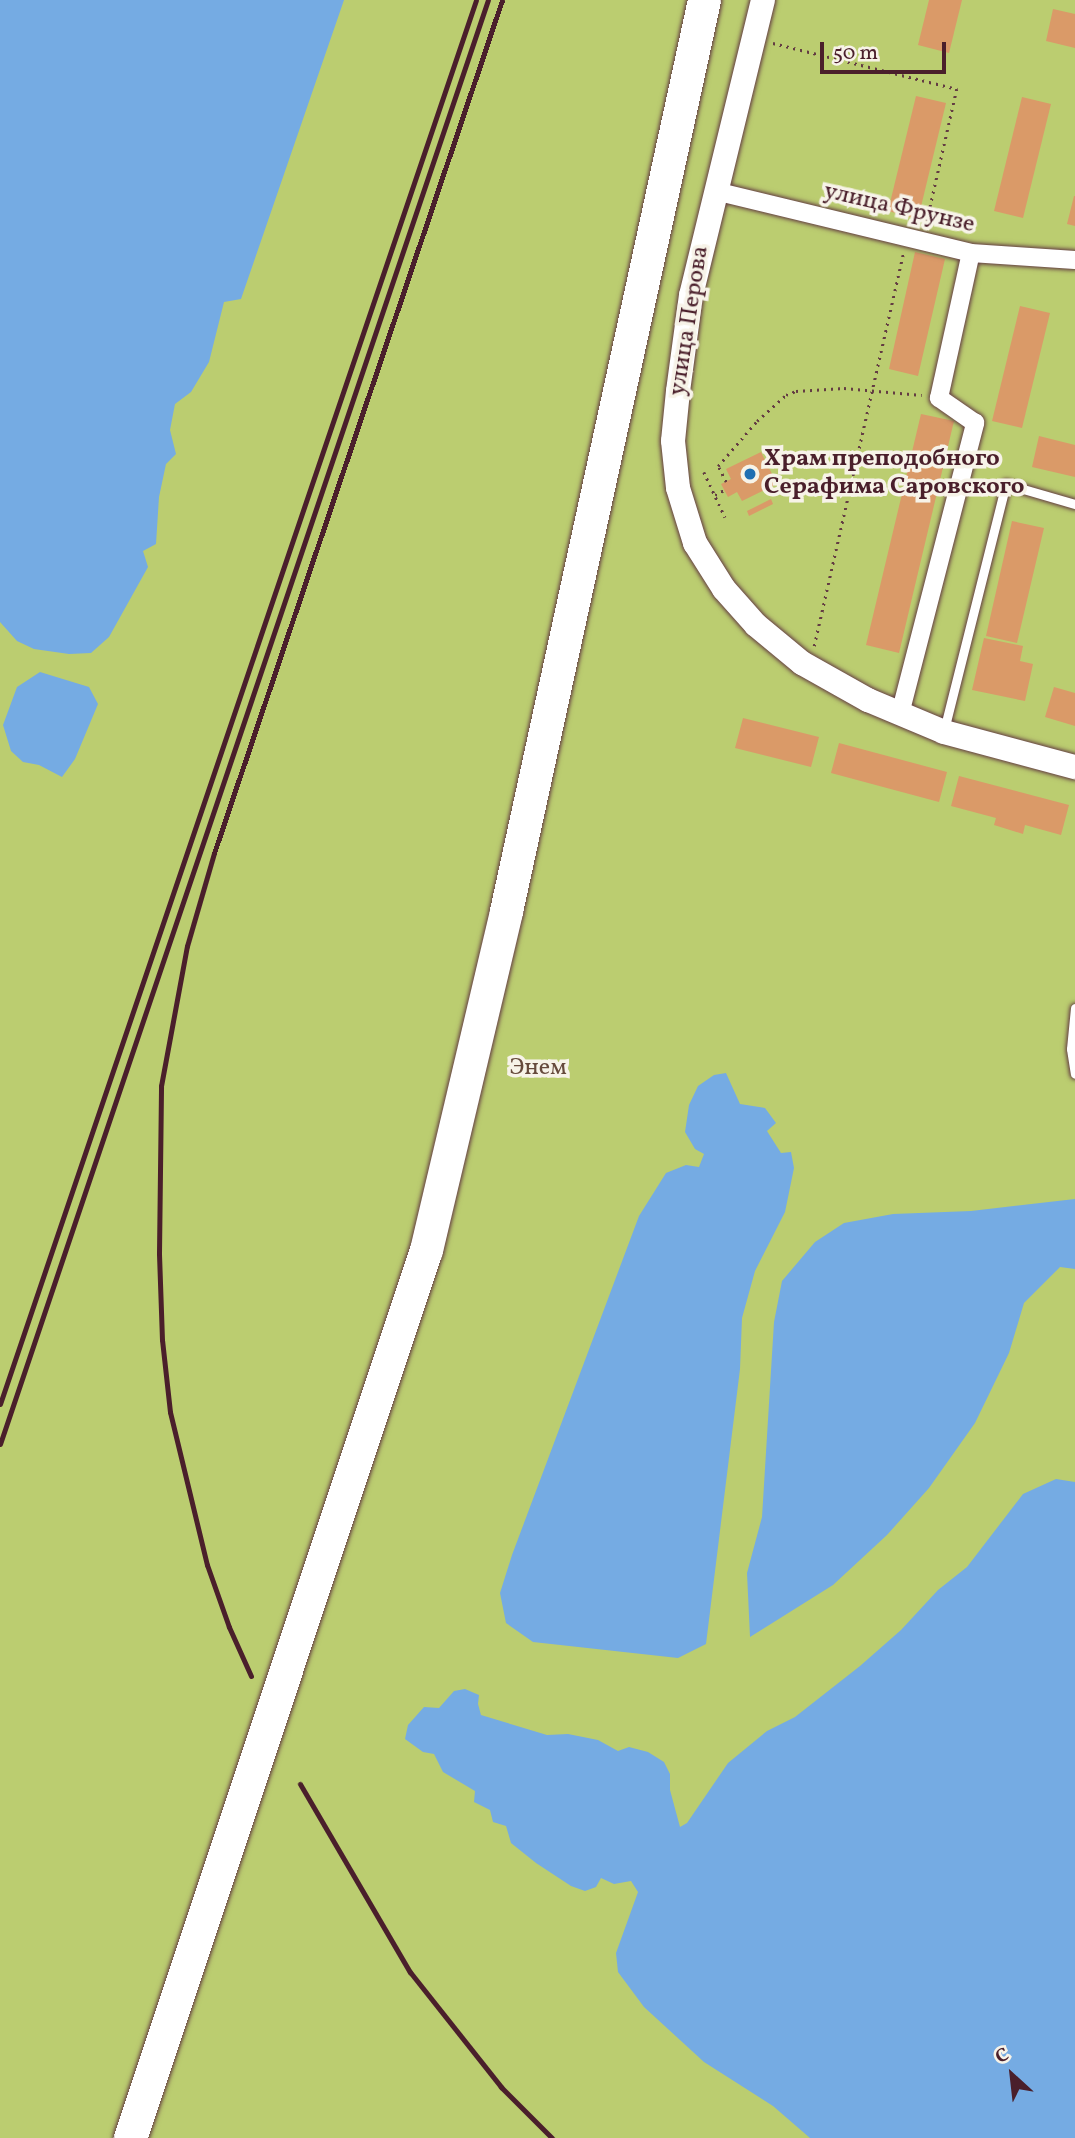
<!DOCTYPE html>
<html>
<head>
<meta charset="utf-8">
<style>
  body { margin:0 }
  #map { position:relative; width:1075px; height:2138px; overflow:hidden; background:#eee2c3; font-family:Vollkorn,serif }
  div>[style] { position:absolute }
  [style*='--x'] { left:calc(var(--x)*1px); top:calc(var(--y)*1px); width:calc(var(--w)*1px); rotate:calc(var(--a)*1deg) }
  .green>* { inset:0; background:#bbcd70 }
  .water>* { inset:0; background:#75abe3 }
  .building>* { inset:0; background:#da9a68 }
  .path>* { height:2.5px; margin-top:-1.25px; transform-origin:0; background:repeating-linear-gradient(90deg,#633c42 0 2px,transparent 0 7px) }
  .roads { filter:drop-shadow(0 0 2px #633c42) drop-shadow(0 0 2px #633c42) }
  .lane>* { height:9px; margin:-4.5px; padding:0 4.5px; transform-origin:4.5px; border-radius:4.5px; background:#fff }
  .street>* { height:18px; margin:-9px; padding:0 9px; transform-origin:9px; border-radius:9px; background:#fff }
  .secondary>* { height:24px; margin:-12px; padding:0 12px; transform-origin:12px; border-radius:12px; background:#fff }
  .highway>* { height:33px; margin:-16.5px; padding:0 16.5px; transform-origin:16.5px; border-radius:16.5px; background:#fff }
  .rail>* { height:5px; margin:-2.5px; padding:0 2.5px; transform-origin:2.5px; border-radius:2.5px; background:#4a1f2b }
  .dots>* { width:19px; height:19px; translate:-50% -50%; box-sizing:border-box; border:4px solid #f7f3e8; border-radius:50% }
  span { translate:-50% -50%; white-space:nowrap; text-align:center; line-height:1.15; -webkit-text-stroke:7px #f7f3e8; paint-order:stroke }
  .street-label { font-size:24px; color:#4a1f2b }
  .poi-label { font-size:24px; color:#4a1f2b; font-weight:700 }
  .left { translate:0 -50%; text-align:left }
  .park-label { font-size:24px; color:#664a3c }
  .north { position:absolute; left:977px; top:2040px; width:70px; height:70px; -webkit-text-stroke:5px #f7f3e8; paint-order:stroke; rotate:333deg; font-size:19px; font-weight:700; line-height:28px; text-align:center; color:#4a1f2b }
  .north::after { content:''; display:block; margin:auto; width:24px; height:32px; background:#4a1f2b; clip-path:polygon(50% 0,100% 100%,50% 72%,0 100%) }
  .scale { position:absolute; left:820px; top:42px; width:126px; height:32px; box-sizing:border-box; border:4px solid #4a1f2b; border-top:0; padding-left:9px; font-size:21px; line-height:24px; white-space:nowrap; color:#4a1f2b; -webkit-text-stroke:5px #f7f3e8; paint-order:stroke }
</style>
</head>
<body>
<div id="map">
  <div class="green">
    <div style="clip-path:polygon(0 0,1075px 0,1075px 2138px,0 2138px)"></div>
  </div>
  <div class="water">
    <div style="clip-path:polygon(0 0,344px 0,241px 299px,224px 302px,209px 362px,191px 392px,175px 404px,170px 430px,176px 454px,166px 464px,159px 497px,156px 544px,143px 551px,148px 567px,109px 637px,91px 653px,69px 654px,34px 649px,17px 641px,0 622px)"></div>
    <div style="clip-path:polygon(40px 672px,89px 687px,98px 704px,75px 759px,62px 777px,39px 765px,23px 762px,11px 751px,3px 725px,17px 687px)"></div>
    <div style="clip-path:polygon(726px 1073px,740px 1104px,765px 1108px,776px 1123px,767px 1131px,781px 1153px,791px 1152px,794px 1168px,785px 1212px,755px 1271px,742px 1318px,740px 1369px,706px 1644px,678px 1658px,533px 1642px,506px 1623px,500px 1593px,512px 1555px,639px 1216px,666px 1173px,686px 1165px,699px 1167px,704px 1154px,695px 1149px,685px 1132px,689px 1105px,698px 1086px,714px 1075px)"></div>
    <div style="clip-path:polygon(1075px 1199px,1075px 1269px,1060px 1267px,1024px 1303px,1009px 1353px,975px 1423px,929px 1488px,887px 1535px,833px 1585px,750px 1637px,747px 1573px,762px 1517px,774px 1322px,782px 1281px,815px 1242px,844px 1223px,893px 1214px,971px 1211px)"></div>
    <div style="clip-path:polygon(1056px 1479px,1075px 1482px,1075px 2138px,810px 2138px,773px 2106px,704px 2062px,644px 2007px,618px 1972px,616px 1953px,638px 1892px,631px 1881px,614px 1884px,601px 1878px,596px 1887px,585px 1891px,571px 1886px,536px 1863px,511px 1843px,506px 1826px,493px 1822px,490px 1810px,474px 1802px,475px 1791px,443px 1772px,434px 1754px,423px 1752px,405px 1739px,408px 1725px,424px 1707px,439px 1708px,454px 1691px,465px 1689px,479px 1695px,478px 1704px,481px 1715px,547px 1735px,568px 1734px,598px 1740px,618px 1751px,629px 1747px,648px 1752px,664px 1762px,670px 1774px,670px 1790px,680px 1827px,687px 1823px,728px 1763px,767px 1731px,795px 1717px,860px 1666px,901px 1630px,938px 1590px,967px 1567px,1023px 1494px)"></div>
  </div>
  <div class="building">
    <div style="clip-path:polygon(929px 0,962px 0,949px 53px,918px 45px)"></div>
    <div style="clip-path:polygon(1053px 9px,1075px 14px,1075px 48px,1046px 41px)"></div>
    <div style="clip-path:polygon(916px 96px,946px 103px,918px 219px,888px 211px)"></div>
    <div style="clip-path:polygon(1022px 97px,1051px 104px,1023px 218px,994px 211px)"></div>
    <div style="clip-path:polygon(1074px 196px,1075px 196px,1075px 226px,1067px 224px)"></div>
    <div style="clip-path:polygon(915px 252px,945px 259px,918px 376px,889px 369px)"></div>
    <div style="clip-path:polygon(1020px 306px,1050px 313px,1022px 428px,992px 421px)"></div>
    <div style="clip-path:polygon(921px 414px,954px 421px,899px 653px,866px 645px)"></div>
    <div style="clip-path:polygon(1039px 436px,1075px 445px,1075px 477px,1032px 467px)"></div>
    <div style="clip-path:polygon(761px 452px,777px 484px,742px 501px,737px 492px,728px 497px,721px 484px,731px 479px,726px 469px)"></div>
    <div style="clip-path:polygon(771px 499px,773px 504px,749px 516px,747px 511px)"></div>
    <div style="clip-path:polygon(1012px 521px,1044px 528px,1017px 643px,986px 636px)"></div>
    <div style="clip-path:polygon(984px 638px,1023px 646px,1020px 661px,1033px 664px,1025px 701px,972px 690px)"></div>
    <div style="clip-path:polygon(1054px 687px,1075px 693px,1075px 726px,1045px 717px)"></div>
    <div style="clip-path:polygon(743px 718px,819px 737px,811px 767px,735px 748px)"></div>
    <div style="clip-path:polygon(839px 743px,947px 772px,939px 802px,831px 773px)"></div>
    <div style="clip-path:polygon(959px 776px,1069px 805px,1061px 835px,1025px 825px,1023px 834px,994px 825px,996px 818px,951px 806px)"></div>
  </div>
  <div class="path">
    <div style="--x:773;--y:43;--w:190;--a:14"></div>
    <div style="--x:957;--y:89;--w:139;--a:102.8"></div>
    <div style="--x:704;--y:472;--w:50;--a:65"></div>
    <div style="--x:726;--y:482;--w:18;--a:-117"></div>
    <div style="--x:718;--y:466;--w:60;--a:-49.1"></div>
    <div style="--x:757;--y:421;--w:39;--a:-42"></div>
    <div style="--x:786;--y:395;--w:11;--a:-22"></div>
    <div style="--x:796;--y:391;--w:48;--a:-3.6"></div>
    <div style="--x:844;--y:388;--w:78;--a:5.1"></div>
    <div style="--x:715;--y:495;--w:10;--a:-29"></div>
    <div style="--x:814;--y:646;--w:403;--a:-77.2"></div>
  </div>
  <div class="roads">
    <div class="lane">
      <div style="--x:944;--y:730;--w:254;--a:-75.9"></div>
      <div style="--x:1006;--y:484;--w:72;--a:16.2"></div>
      <div style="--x:1075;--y:1008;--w:41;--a:95.6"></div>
      <div style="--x:1071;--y:1049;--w:25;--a:81"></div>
    </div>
    <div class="street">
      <div style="--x:715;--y:191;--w:263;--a:13.6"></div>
      <div style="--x:971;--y:253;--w:104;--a:3.9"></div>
      <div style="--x:900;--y:714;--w:301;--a:-75.5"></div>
      <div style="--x:975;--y:423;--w:44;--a:-145.2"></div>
      <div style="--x:939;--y:398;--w:148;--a:-77.6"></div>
    </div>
    <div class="secondary">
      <div style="--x:763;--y:0;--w:304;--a:103.7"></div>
      <div style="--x:691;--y:295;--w:97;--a:97.7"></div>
      <div style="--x:678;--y:391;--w:50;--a:95.7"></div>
      <div style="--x:673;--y:441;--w:47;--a:83.9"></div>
      <div style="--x:678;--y:488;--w:58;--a:72.8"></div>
      <div style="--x:695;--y:543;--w:54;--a:57.8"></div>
      <div style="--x:724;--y:589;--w:48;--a:48.4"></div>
      <div style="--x:756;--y:625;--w:60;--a:39.6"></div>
      <div style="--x:802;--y:663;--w:76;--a:29.3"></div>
      <div style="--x:868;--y:700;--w:82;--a:22.8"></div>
      <div style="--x:944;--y:732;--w:136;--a:15"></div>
    </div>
    <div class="highway">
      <div style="--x:130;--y:2138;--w:936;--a:-71.57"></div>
      <div style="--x:426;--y:1250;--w:348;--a:-76.7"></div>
      <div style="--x:506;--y:911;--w:932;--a:-77.74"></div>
    </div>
  </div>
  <div class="rail">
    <div style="--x:0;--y:1404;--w:1482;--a:-71.27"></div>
    <div style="--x:0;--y:1444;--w:1524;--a:-71.33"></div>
    <div style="--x:251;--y:1676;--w:54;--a:-114.2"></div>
    <div style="--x:229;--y:1627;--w:66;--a:-109.5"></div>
    <div style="--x:207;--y:1565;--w:157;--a:-103.6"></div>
    <div style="--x:170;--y:1412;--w:72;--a:-96.3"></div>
    <div style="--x:162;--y:1340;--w:87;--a:-92"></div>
    <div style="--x:159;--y:1253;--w:167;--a:-89.3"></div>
    <div style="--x:161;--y:1086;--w:142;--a:-79.5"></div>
    <div style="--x:187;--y:946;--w:97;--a:-73.8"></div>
    <div style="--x:214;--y:853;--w:900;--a:-71.34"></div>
    <div style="--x:300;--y:1784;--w:218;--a:59.7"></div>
    <div style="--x:410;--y:1972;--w:147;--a:51.6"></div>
    <div style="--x:501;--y:2087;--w:72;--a:45"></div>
  </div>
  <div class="dots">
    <div style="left:750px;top:474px;background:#1f6fb2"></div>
  </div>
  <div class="street-label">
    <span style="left:899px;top:209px;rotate:13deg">улица Фрунзе</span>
    <span style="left:690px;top:321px;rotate:-81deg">улица Перова</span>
  </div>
  <div class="poi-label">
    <span class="left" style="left:764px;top:474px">Храм преподобного<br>Серафима Саровского</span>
  </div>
  <div class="park-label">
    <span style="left:538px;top:1069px">Энем</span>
  </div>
  <div class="north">С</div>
  <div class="scale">50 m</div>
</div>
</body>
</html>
